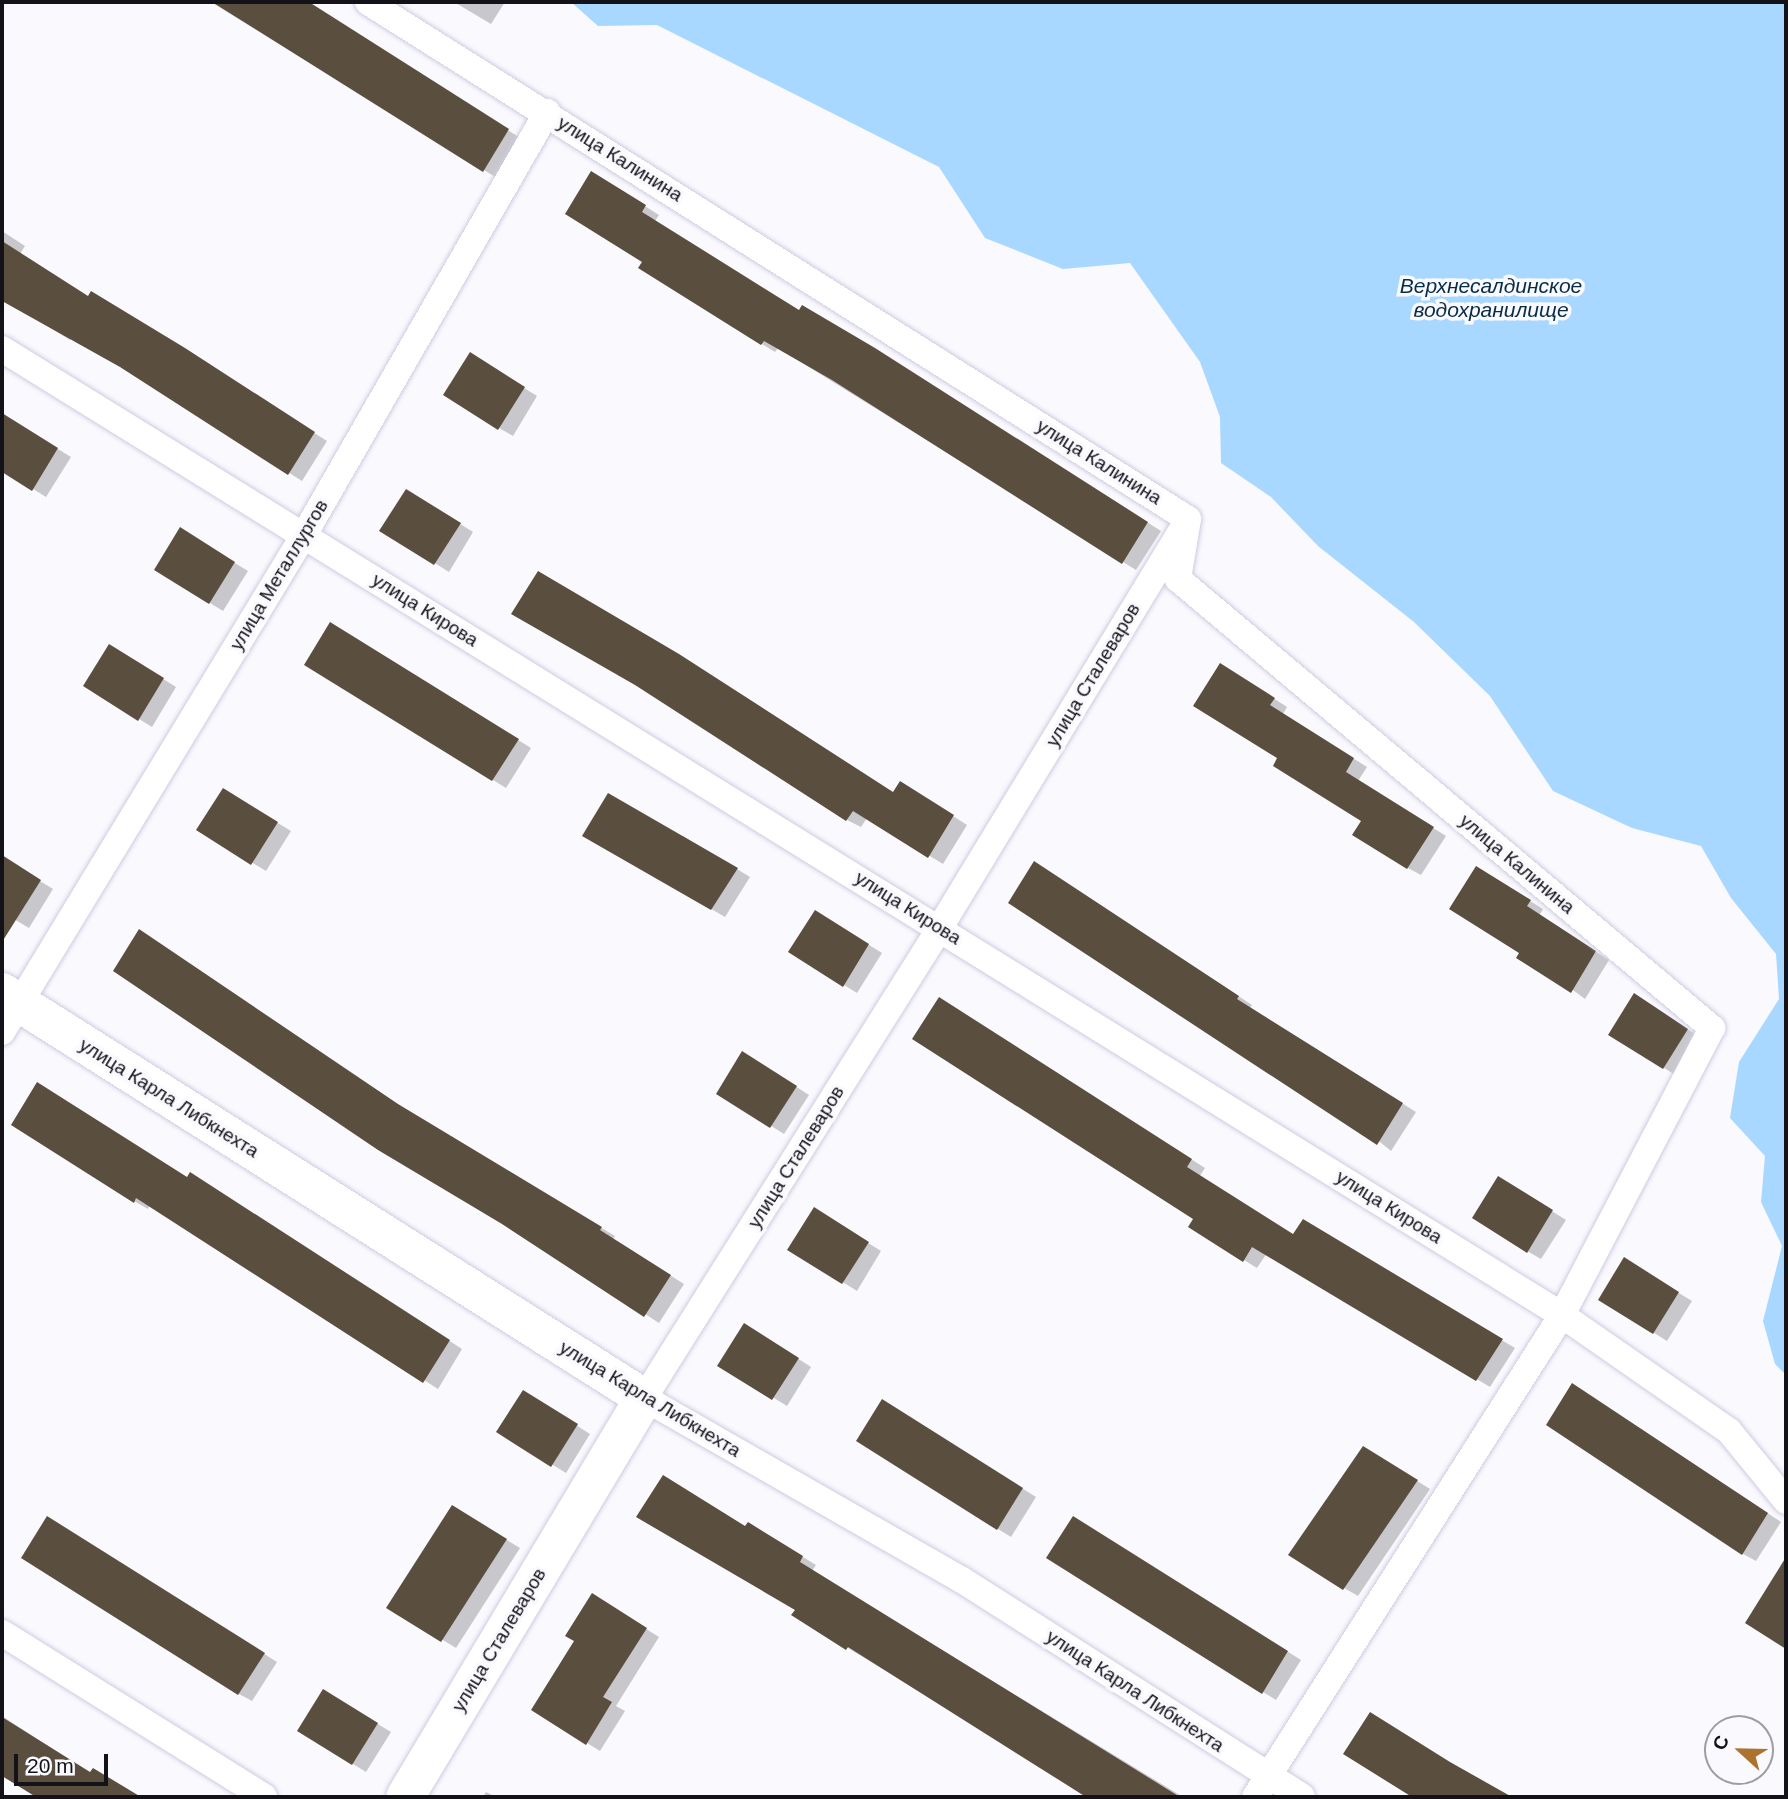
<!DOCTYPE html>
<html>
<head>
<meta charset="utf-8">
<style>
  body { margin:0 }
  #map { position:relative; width:1788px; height:1799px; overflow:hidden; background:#faf9fe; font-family:Arial,sans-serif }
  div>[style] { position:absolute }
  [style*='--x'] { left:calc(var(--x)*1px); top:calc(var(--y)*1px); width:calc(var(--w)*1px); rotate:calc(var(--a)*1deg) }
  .water>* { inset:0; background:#a8d7ff }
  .shadow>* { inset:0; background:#0003 }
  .building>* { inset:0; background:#5a4e3e }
  .roads { filter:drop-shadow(0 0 2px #cecbe1) drop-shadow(0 0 2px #cecbe1) }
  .street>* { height:26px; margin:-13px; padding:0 13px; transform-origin:13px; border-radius:13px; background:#fff }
  .primary>* { height:38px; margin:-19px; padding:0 19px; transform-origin:19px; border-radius:19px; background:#fff }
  span { translate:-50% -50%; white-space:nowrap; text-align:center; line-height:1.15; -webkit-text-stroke:7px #faf9fe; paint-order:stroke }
  .street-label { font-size:19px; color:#131219 }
  .water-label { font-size:21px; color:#082d47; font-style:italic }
  .frame { position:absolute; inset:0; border:4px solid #131219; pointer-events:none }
  .north { position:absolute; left:1704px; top:1715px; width:70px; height:70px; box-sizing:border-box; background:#faf9fe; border:2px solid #9e9da2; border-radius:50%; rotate:292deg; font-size:19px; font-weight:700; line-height:28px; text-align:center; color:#131219 }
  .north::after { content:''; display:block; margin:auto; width:24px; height:32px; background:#ab7230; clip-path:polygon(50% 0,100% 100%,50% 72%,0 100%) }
  .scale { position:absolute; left:14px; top:1754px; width:94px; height:32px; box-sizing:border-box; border:4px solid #131219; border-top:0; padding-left:9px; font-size:21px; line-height:24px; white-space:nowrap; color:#131219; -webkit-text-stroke:5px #faf9fe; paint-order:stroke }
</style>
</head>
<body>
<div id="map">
  <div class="water">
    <div style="clip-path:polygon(571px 2px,1786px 2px,1786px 1375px,1775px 1364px,1763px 1321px,1782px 1246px,1761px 1202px,1765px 1156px,1730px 1118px,1739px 1062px,1779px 999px,1776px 954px,1731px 898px,1701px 846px,1632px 828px,1553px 791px,1490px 696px,1414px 622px,1318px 546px,1271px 497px,1221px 463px,1220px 417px,1200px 362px,1130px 263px,1063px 269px,985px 238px,939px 167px,657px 25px,598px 26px)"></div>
  </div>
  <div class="shadow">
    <div style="clip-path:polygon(211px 2px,305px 2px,522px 139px,497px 178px)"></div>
    <div style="clip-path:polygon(454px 2px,505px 2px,491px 24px)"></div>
    <div style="clip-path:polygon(605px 181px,659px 215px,655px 221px,800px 312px,889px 358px,1161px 531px,1136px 570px,778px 348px,775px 352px,762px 344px,640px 268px,645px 261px)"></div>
    <div style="clip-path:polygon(2px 231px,25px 246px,20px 254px,89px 298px,105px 301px,327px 441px,302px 481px,72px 336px,70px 340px,3px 299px,8px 291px,2px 287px)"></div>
    <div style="clip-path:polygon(484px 363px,537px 396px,513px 436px,499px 428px)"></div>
    <div style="clip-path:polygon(4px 416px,71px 457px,46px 497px,2px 470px)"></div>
    <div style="clip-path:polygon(420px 499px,473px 532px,449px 572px,382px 530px)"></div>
    <div style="clip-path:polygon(194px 538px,248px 571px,223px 611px,210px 603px)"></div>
    <div style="clip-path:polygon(344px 633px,531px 748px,506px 788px,306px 664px)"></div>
    <div style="clip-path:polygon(123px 654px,176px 687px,152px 727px,139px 719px)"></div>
    <div style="clip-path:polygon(1234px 673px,1287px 707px,1283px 714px,1367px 767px,1358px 781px,1446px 836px,1421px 875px,1408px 868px,1363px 820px,1280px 758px)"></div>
    <div style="clip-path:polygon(636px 684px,894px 793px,914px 791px,967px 825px,943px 864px,867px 818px,861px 827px,847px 820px)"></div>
    <div style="clip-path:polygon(237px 798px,291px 831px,266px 871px,199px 830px)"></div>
    <div style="clip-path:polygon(584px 835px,681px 840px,683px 836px,750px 877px,725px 917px)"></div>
    <div style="clip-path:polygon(2px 858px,53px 889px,29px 928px,2px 912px)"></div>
    <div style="clip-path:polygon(1048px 871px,1252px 1005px,1250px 1008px,1416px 1112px,1391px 1151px)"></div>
    <div style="clip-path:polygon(1490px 876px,1543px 909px,1539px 916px,1609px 960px,1585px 999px,1522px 952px)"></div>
    <div style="clip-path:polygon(829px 920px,882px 953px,857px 993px,844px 985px)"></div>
    <div style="clip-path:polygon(115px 971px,412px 1114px,615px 1236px,613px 1239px,684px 1284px,659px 1323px)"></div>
    <div style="clip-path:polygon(1648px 1003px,1701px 1038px,1677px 1076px,1611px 1035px)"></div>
    <div style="clip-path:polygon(953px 1007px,1205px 1168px,1199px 1177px,1294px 1236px,1303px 1222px,1515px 1348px,1490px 1387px,1267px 1253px,1257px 1268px,1244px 1260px)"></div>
    <div style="clip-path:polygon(756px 1061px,809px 1095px,784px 1134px,718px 1093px)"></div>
    <div style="clip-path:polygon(51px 1092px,188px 1179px,204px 1182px,462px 1349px,438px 1389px,150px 1205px,148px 1209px,134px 1201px)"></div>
    <div style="clip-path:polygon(1512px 1186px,1566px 1220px,1541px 1259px,1527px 1251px)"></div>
    <div style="clip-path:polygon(828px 1218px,881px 1251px,857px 1291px,790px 1249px)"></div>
    <div style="clip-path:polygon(1638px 1268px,1692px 1301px,1667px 1341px,1600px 1299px)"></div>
    <div style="clip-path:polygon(758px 1333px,811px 1367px,787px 1406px,720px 1365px)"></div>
    <div style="clip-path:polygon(1586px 1393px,1781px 1522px,1756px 1561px,1743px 1554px)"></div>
    <div style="clip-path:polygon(537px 1400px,590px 1434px,566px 1473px,499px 1432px)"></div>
    <div style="clip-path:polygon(896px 1409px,1036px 1497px,1011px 1537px,998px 1529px)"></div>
    <div style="clip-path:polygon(1377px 1456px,1430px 1489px,1358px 1596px,1344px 1588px)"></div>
    <div style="clip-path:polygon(466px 1515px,520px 1548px,456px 1648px,389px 1607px)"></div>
    <div style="clip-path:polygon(61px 1526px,277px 1662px,252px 1701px,239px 1694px)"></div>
    <div style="clip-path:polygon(1087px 1526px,1301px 1660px,1276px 1700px,1263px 1692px)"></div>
    <div style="clip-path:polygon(746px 1528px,762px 1532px,816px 1565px,812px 1571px,1183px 1797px,1092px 1797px,794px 1615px,797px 1609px)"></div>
    <div style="clip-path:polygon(606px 1604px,659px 1637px,616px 1706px,625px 1711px,600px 1751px,587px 1743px)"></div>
    <div style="clip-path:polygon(337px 1699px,391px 1732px,366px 1772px,353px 1764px)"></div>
    <div style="clip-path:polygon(2px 1716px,91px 1774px,107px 1778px,138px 1797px,44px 1797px,2px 1773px)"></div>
    <div style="clip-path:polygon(486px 1792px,496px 1797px,483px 1797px)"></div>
  </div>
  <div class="building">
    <div style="clip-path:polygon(212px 2px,309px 2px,509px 129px,483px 172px)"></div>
    <div style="clip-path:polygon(591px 171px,646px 205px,642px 212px,799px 310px,802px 305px,875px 348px,1148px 522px,1122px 564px,832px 380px,764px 341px,761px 345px,638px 268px,642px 262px,565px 214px)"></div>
    <div style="clip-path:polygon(2px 241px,88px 296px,91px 291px,185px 348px,315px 432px,288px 475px,120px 367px,2px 301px)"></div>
    <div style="clip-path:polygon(470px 352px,525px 387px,498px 430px,443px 395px)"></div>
    <div style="clip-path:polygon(2px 413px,58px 448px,32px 491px,2px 472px)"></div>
    <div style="clip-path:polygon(406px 489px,461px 523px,434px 565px,379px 531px)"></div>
    <div style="clip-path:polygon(180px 527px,235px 562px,209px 604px,154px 570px)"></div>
    <div style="clip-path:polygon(538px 571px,679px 654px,893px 792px,900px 781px,954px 815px,928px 858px,853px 811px,846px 821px,635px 685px,511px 614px)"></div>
    <div style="clip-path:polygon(330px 622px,519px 739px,492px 781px,304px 665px)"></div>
    <div style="clip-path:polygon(109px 644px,164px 678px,138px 721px,83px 686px)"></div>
    <div style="clip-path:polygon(1220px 663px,1275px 698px,1270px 705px,1354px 758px,1346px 772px,1434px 827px,1407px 869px,1352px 835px,1361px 821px,1273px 766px,1277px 758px,1193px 706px)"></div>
    <div style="clip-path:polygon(223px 788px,278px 822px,251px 865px,196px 830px)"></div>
    <div style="clip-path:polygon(608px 793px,738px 868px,711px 910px,582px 836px)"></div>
    <div style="clip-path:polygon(2px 855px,41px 880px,2px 942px)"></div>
    <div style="clip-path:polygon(1034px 861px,1239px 996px,1237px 999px,1403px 1103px,1377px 1145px,1008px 903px)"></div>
    <div style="clip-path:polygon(1476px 866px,1531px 900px,1527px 906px,1596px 951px,1571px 993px,1516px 958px,1519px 953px,1449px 909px)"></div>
    <div style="clip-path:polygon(815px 910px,869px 944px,843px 987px,788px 952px)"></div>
    <div style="clip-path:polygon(139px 929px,398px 1104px,602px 1227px,600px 1230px,671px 1275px,644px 1317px,502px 1224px,378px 1150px,113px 971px)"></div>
    <div style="clip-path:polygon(1634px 993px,1688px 1029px,1663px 1069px,1608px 1035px)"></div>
    <div style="clip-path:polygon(939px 997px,1192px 1159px,1187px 1167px,1293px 1234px,1303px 1219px,1503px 1339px,1476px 1381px,1252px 1247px,1243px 1262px,1188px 1227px,1193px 1219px,912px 1039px)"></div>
    <div style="clip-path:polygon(742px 1051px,797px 1086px,770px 1128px,716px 1094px)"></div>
    <div style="clip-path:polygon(37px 1082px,187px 1177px,190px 1172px,450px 1340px,423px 1383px,136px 1198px,134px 1203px,11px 1125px)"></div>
    <div style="clip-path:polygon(1498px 1176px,1553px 1210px,1527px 1253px,1472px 1218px)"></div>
    <div style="clip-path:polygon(814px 1207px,869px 1242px,842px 1284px,787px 1250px)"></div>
    <div style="clip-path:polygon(1624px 1257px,1679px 1292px,1653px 1334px,1598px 1300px)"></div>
    <div style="clip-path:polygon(744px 1323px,799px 1358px,772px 1400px,717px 1366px)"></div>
    <div style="clip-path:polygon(1572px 1383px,1768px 1513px,1742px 1555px,1546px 1425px)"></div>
    <div style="clip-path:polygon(523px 1390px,578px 1424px,551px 1467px,496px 1432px)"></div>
    <div style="clip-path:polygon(882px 1399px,1023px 1488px,997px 1530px,856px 1441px)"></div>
    <div style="clip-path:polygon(1363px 1446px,1418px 1480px,1343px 1590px,1288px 1555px)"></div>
    <div style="clip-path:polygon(663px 1475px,745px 1526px,748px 1522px,803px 1556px,800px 1562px,1180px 1797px,1086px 1797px,848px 1647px,846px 1650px,791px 1615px,795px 1610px,636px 1517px)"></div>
    <div style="clip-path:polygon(452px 1505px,507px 1539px,441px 1642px,386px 1608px)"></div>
    <div style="clip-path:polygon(47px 1516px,265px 1653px,238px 1695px,21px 1558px)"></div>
    <div style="clip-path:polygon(1073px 1516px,1288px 1651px,1262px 1694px,1046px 1558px)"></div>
    <div style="clip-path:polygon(1786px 1557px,1786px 1649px,1745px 1623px)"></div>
    <div style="clip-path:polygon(592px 1593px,647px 1628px,603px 1697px,612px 1702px,586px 1745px,531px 1710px,574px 1641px,565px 1636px)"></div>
    <div style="clip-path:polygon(323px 1689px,378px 1723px,352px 1765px,297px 1731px)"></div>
    <div style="clip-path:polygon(1370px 1712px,1450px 1762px,1512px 1797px,1412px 1797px,1343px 1754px)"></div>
    <div style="clip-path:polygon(2px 1717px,90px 1772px,93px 1768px,141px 1797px,36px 1797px,2px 1776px)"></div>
  </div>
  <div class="roads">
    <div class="street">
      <div style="--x:368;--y:2;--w:969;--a:32.23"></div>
      <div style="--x:1188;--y:519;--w:61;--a:99.5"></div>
      <div style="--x:1178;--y:579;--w:698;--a:40.06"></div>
      <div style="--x:1712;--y:1028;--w:324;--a:117.6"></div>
      <div style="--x:1562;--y:1315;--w:571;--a:122.49"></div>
      <div style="--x:2;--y:349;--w:1835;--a:31.77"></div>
      <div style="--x:1562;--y:1315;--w:203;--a:34.8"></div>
      <div style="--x:1729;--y:1431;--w:90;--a:50.8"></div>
      <div style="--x:1181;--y:531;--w:464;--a:121.3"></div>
      <div style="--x:940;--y:928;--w:555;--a:122.2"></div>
      <div style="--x:644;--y:1398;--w:366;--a:29.8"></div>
      <div style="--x:962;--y:1580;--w:403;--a:32.5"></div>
      <div style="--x:2;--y:1032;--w:582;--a:-58.72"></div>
      <div style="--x:304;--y:535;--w:488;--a:-60.1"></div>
      <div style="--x:2;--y:1633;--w:309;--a:32"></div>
    </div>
    <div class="primary">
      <div style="--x:2;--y:992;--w:760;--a:32.31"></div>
      <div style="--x:644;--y:1398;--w:465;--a:120.9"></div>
    </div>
  </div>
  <div class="street-label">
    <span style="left:620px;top:159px;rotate:32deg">улица Калинина</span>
    <span style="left:1099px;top:462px;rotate:32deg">улица Калинина</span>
    <span style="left:279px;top:575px;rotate:-59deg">улица Металлургов</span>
    <span style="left:425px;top:610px;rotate:32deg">улица Кирова</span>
    <span style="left:1093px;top:675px;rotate:-59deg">улица Сталеваров</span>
    <span style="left:1517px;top:864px;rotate:40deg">улица Калинина</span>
    <span style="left:908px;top:908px;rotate:32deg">улица Кирова</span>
    <span style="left:169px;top:1098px;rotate:32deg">улица Карла Либкнехта</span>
    <span style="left:796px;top:1157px;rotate:-58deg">улица Сталеваров</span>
    <span style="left:1389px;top:1207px;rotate:32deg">улица Кирова</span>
    <span style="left:650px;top:1399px;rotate:31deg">улица Карла Либкнехта</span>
    <span style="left:499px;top:1640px;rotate:-59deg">улица Сталеваров</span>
    <span style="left:1135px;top:1691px;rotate:33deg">улица Карла Либкнехта</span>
  </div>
  <div class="water-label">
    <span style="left:1491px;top:298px">Верхнесалдинское<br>водохранилище</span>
  </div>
  <div class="frame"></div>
  <div class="north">С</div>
  <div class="scale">20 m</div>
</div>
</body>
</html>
